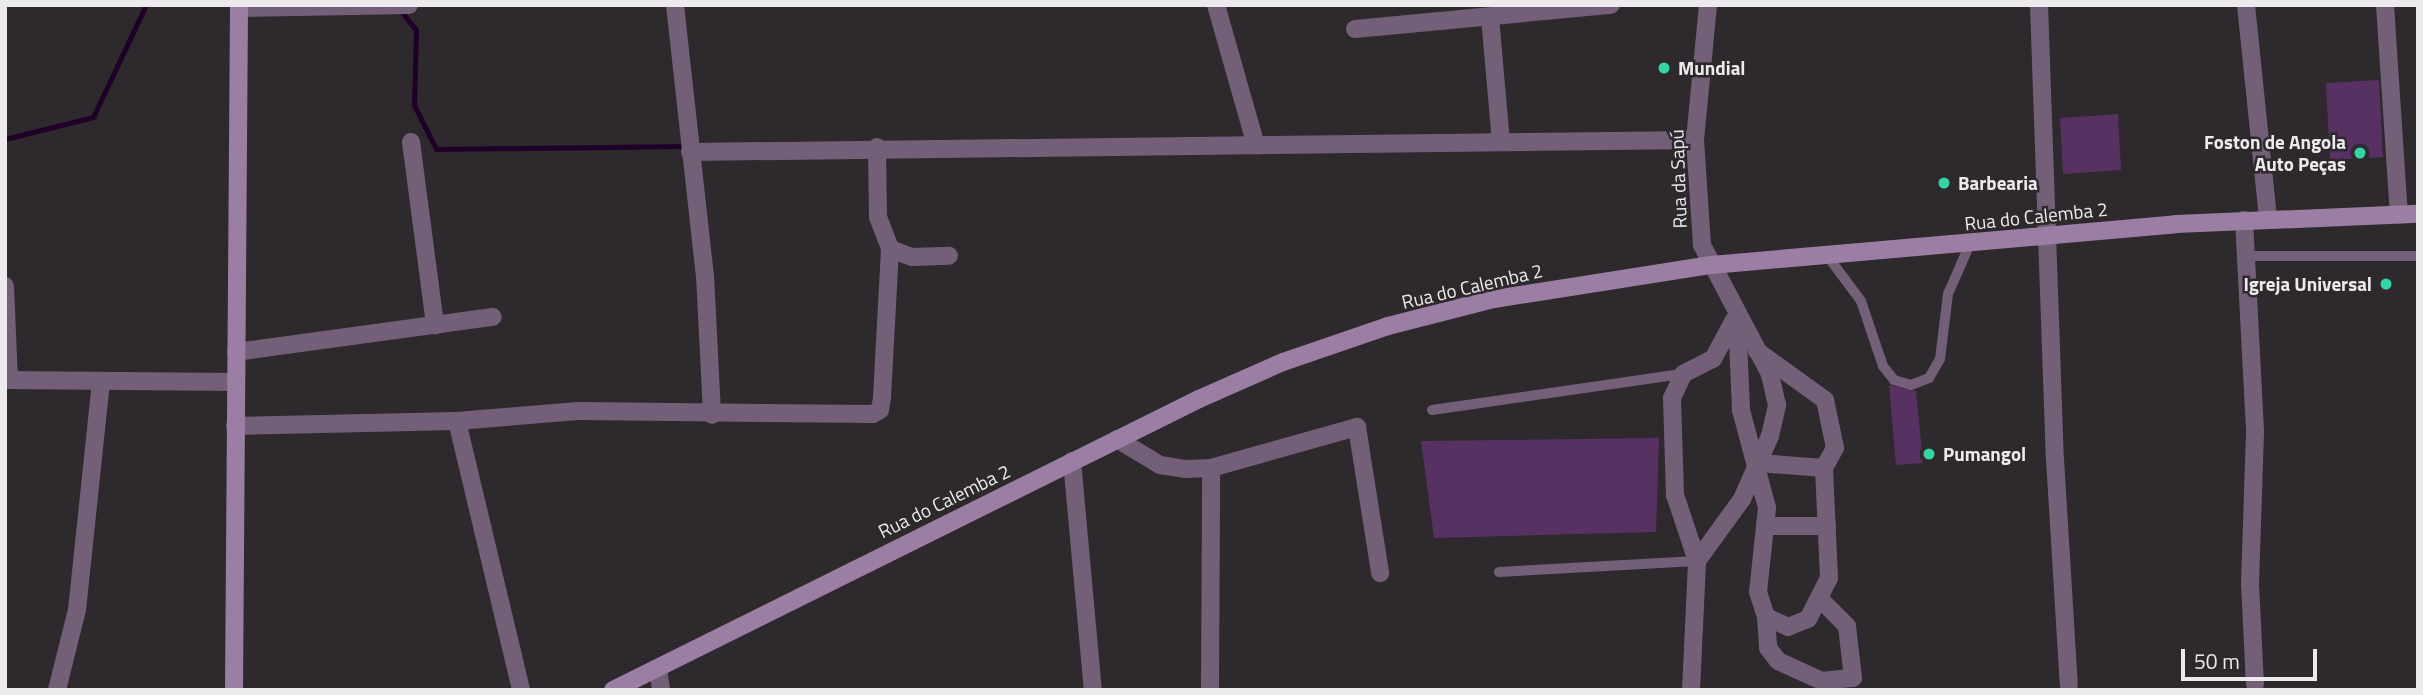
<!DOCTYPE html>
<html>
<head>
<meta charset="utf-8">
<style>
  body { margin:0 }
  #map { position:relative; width:2423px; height:695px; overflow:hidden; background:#2d292d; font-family:"Titillium Web",sans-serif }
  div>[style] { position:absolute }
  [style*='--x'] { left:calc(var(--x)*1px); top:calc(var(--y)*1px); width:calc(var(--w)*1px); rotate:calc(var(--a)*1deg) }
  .stream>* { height:5px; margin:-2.5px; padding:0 2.5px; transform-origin:2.5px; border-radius:2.5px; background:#1f0028 }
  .building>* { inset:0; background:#583163 }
  .lane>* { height:10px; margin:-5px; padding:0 5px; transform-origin:5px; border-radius:5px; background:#736078 }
  .street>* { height:18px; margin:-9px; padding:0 9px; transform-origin:9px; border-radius:9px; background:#736078 }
  .secondary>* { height:18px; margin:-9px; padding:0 9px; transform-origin:9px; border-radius:9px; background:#9b7ea3 }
  .dots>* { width:19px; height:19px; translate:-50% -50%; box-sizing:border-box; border:4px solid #2d292d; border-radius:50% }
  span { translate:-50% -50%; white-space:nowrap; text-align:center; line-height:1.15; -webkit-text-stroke:5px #2d292d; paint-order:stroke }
  .poi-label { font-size:19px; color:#eceaed; font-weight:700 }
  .left { translate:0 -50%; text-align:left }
  .right { translate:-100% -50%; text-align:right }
  .street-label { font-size:19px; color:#eceaed }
  .frame { position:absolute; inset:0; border:7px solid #eceaed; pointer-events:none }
  .scale { position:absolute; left:2181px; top:649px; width:136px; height:32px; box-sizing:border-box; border:4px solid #eceaed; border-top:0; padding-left:9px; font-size:21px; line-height:24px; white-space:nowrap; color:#eceaed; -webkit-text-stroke:5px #2d292d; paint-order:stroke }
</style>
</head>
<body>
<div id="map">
  <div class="stream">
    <div style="--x:401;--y:11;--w:24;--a:52"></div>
    <div style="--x:416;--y:30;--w:75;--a:91.5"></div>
    <div style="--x:414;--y:105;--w:49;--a:63.4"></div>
    <div style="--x:436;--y:149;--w:251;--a:-0.7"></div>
    <div style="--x:5;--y:139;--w:91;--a:-14"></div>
    <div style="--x:93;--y:117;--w:124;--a:-64.7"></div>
  </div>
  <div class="building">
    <div style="clip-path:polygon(2379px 80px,2383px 157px,2330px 160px,2326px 83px)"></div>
    <div style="clip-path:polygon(2118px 114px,2121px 170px,2063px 174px,2060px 118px)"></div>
    <div style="clip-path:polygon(1889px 385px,1916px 391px,1923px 463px,1896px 465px)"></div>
    <div style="clip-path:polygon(1659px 438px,1656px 532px,1434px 538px,1421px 441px)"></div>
  </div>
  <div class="lane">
    <div style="--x:2246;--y:256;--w:172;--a:0"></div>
    <div style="--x:1829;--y:258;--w:54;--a:53.3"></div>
    <div style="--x:1861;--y:301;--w:69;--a:71.3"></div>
    <div style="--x:1883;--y:366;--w:18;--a:52"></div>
    <div style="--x:1894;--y:380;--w:18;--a:16"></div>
    <div style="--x:1911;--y:385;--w:19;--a:-21"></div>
    <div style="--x:1929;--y:378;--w:22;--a:-60"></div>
    <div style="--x:1940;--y:359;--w:65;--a:-83"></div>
    <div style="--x:1948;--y:294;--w:55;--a:-66.3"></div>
    <div style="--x:1432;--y:410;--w:254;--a:-8.2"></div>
    <div style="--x:1499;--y:572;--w:198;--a:-3.2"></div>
  </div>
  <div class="street">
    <div style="--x:675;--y:5;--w:272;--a:83.7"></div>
    <div style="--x:705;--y:275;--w:140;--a:87.1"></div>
    <div style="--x:1216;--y:5;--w:146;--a:74.1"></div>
    <div style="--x:2039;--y:5;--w:454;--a:88"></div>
    <div style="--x:2055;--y:459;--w:226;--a:86.5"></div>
    <div style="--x:2246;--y:5;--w:215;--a:84.1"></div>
    <div style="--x:2385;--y:5;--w:210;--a:86.2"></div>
    <div style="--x:239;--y:8;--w:170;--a:-1"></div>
    <div style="--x:1490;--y:17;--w:125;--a:85"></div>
    <div style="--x:1355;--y:29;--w:257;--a:-5.4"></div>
    <div style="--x:411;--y:142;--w:185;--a:82.5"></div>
    <div style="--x:877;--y:147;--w:70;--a:89.2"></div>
    <div style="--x:878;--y:217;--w:34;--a:69"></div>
    <div style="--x:890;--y:249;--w:23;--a:20"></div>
    <div style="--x:912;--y:257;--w:37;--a:-2"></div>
    <div style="--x:690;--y:152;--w:1005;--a:-0.68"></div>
    <div style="--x:2244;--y:220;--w:213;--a:87"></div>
    <div style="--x:2255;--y:433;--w:150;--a:91.9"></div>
    <div style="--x:2250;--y:583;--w:101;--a:87.2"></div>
    <div style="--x:5;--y:286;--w:94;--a:87.6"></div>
    <div style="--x:1737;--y:318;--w:92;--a:87.5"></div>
    <div style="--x:1741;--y:410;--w:101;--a:75.1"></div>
    <div style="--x:1767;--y:508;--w:84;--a:96.1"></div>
    <div style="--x:1758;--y:592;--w:26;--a:72"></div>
    <div style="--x:1766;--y:617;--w:24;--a:24"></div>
    <div style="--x:1788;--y:627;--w:22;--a:-22"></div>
    <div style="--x:1808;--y:619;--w:46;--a:-62.9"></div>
    <div style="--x:1829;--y:578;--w:110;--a:-92.6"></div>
    <div style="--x:1824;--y:468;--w:65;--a:-175.6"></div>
    <div style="--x:1757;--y:351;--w:84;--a:35.8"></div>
    <div style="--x:1825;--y:400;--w:49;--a:78.2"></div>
    <div style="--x:1835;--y:448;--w:23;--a:119"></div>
    <div style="--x:236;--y:352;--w:259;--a:-7.8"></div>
    <div style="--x:5;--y:380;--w:230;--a:0.5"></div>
    <div style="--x:457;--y:421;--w:277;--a:76.6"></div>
    <div style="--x:235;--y:426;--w:222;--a:-1.3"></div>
    <div style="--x:457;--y:421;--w:121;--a:-4.7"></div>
    <div style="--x:578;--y:411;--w:295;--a:0.6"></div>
    <div style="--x:873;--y:414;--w:8;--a:-30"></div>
    <div style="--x:880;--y:410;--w:13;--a:-81"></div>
    <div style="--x:882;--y:397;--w:148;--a:-86.9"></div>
    <div style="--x:1117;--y:439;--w:50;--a:31.2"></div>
    <div style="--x:1160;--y:465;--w:25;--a:9"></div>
    <div style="--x:1185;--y:469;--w:26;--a:-2"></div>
    <div style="--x:1211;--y:468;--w:152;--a:-15.7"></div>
    <div style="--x:1357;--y:427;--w:148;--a:81"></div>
    <div style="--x:1072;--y:461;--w:230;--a:84.8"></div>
    <div style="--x:1765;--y:526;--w:62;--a:0"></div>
    <div style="--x:1697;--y:561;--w:77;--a:-54"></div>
    <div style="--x:1742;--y:499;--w:69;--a:-66"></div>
    <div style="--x:1770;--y:436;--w:32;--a:-77"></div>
    <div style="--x:1777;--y:405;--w:32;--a:-103"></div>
    <div style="--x:1770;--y:374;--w:146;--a:-117.8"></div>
    <div style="--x:1702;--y:245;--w:105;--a:-93.8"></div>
    <div style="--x:1695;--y:140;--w:136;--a:-84.5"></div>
    <div style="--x:1766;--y:617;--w:31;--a:86"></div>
    <div style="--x:1768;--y:648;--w:16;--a:52"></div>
    <div style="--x:1778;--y:661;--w:48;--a:24.4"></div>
    <div style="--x:1822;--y:681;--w:31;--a:-6"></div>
    <div style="--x:1853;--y:678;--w:52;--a:-96.6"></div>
    <div style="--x:1847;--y:626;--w:35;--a:-135"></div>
    <div style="--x:658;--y:668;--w:22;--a:82"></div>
    <div style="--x:57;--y:690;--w:82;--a:-76"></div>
    <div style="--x:77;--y:610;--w:230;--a:-84"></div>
    <div style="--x:1210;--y:690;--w:222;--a:-89.7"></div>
    <div style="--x:1691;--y:690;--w:129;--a:-87.3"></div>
    <div style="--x:1697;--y:561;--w:70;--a:-108.4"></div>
    <div style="--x:1675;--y:495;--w:97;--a:-91.8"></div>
    <div style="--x:1672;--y:398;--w:26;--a:-65"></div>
    <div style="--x:1683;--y:374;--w:34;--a:-27"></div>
    <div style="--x:1713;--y:359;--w:44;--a:-61.7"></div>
  </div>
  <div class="secondary">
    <div style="--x:234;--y:690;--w:685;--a:-89.58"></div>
    <div style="--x:613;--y:690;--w:654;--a:-26.41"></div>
    <div style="--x:1199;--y:399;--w:92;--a:-23.8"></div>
    <div style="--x:1283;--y:362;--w:111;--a:-18.9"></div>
    <div style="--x:1388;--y:326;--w:109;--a:-14.3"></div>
    <div style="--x:1494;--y:299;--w:220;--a:-8.9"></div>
    <div style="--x:1711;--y:265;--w:467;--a:-5"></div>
    <div style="--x:2176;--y:224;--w:242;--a:-2.4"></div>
  </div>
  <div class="dots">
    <div style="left:1664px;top:68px;background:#35d4a7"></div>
    <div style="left:2360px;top:153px;background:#35d4a7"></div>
    <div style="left:1944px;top:183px;background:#35d4a7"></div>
    <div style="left:2386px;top:284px;background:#35d4a7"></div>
    <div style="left:1929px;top:454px;background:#35d4a7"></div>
  </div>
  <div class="poi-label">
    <span class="left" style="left:1678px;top:68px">Mundial</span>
    <span class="right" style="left:2346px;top:153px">Foston de Angola<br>Auto Peças</span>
    <span class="left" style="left:1958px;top:183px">Barbearia</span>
    <span class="right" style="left:2372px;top:284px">Igreja Universal</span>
    <span class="left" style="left:1943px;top:454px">Pumangol</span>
  </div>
  <div class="street-label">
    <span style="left:1678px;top:179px;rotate:-92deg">Rua da Sapú</span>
    <span style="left:2036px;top:216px;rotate:-6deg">Rua do Calemba 2</span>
    <span style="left:1472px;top:286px;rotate:-13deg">Rua do Calemba 2</span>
    <span style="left:944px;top:501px;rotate:-26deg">Rua do Calemba 2</span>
  </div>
  <div class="frame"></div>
  <div class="scale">50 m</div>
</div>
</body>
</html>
